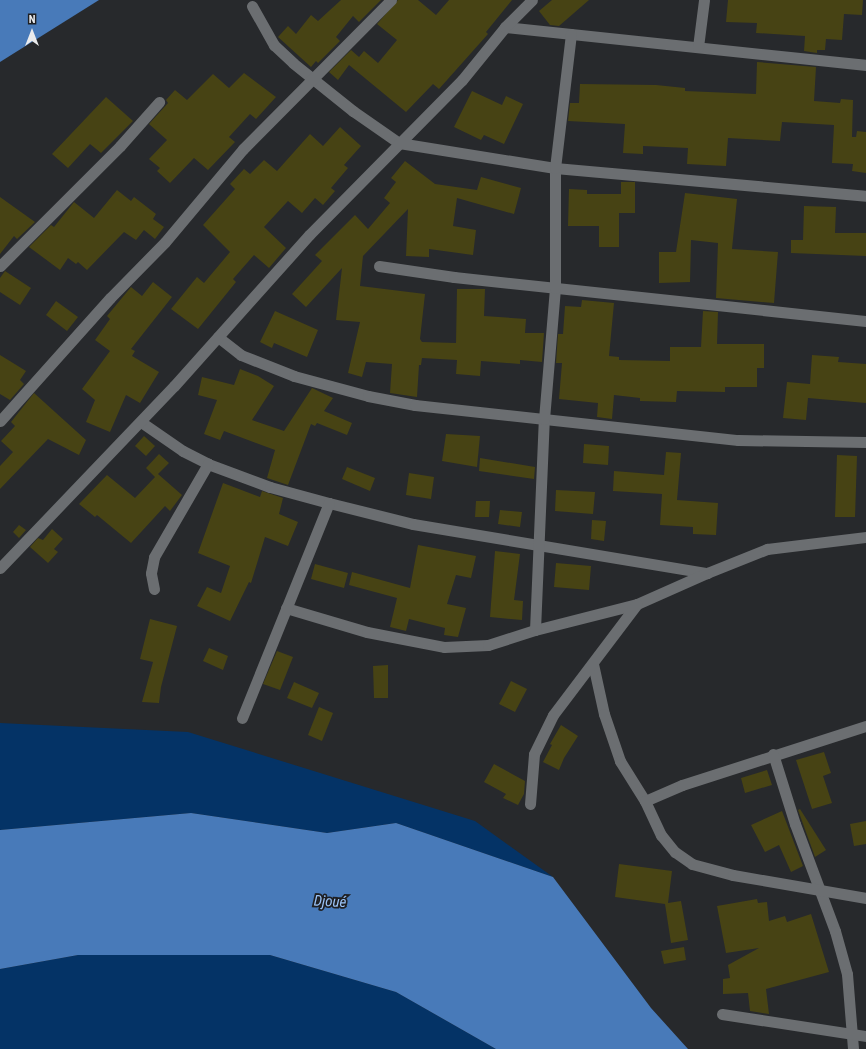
<!DOCTYPE html>
<html>
<head>
<meta charset="utf-8">
<style>
  body { margin:0 }
  #map { position:relative; width:866px; height:1049px; overflow:hidden; background:#27292c; font-family:"Roboto Condensed",sans-serif }
  div>[style] { position:absolute }
  [style*='--x'] { left:calc(var(--x)*1px); top:calc(var(--y)*1px); width:calc(var(--w)*1px); rotate:calc(var(--a)*1deg) }
  .green>* { inset:0; background:#043366 }
  .water>* { inset:0; background:#487ab9 }
  .building>* { inset:0; background:#474314 }
  .minor>* { height:11px; margin:-5.5px; padding:0 5.5px; transform-origin:5.5px; border-radius:5.5px; background:#6b6e71 }
  span { translate:-50% -50%; white-space:nowrap; text-align:center; line-height:1.15; -webkit-text-stroke:3.5px #1e1f22; paint-order:stroke }
  .water-label { font-size:15px; color:#9ac2f5; font-style:italic }
  .north { position:absolute; left:12px; top:12px; width:40px; height:40px; -webkit-text-stroke:3px #1e1f22; paint-order:stroke; rotate:0deg; font-size:11px; font-weight:700; line-height:16px; text-align:center; color:#eaebed }
  .north::after { content:''; display:block; margin:auto; width:14px; height:18px; background:#eaebed; clip-path:polygon(50% 0,100% 100%,50% 72%,0 100%) }
</style>
</head>
<body>
<div id="map">
  <div class="green">
    <div style="clip-path:polygon(0 723px,188px 732px,475px 821px,553px 877px,396px 823px,327px 833px,191px 813px,0 830px)"></div>
    <div style="clip-path:polygon(78px 955px,270px 955px,396px 992px,496px 1049px,0 1049px,0 969px)"></div>
  </div>
  <div class="water">
    <div style="clip-path:polygon(0 0,99px 0,0 62px)"></div>
    <div style="clip-path:polygon(191px 813px,327px 833px,396px 823px,553px 877px,651px 1008px,688px 1049px,496px 1049px,396px 992px,270px 955px,78px 955px,0 969px,0 830px)"></div>
  </div>
  <div class="building">
    <div style="clip-path:polygon(341px 0,381px 0,359px 22px,353px 16px,336px 37px,340px 41px,318px 63px,316px 61px,311px 67px,278px 37px,288px 26px,296px 34px,311px 15px,318px 21px)"></div>
    <div style="clip-path:polygon(398px 0,418px 0,436px 15px,449px 0,512px 0,486px 32px,488px 34px,439px 89px,433px 84px,406px 112px,349px 65px,338px 80px,329px 72px,351px 50px,359px 57px,364px 51px,378px 63px,397px 40px,377px 24px)"></div>
    <div style="clip-path:polygon(552px 0,589px 0,559px 26px,550px 25px,539px 11px)"></div>
    <div style="clip-path:polygon(728px 0,863px 0,862px 15px,844px 14px,842px 40px,826px 39px,825px 50px,817px 50px,817px 53px,804px 51px,805px 36px,756px 33px,757px 23px,726px 22px)"></div>
    <div style="clip-path:polygon(757px 62px,816px 67px,814px 101px,840px 103px,841px 99px,853px 100px,852px 137px,856px 137px,857px 131px,866px 132px,866px 173px,852px 171px,853px 164px,832px 163px,834px 125px,782px 122px,780px 141px,728px 138px,726px 166px,687px 164px,688px 148px,643px 146px,643px 154px,623px 153px,625px 124px,568px 121px,570px 103px,579px 103px,580px 84px,656px 85px,685px 88px,685px 91px,756px 94px)"></div>
    <div style="clip-path:polygon(244px 73px,276px 97px,256px 119px,250px 114px,229px 137px,235px 142px,208px 170px,194px 158px,170px 183px,157px 171px,160px 168px,149px 159px,167px 140px,149px 124px,168px 103px,166px 100px,175px 90px,187px 100px,213px 74px,229px 88px)"></div>
    <div style="clip-path:polygon(472px 91px,502px 105px,506px 96px,523px 104px,504px 144px,484px 135px,481px 140px,454px 127px)"></div>
    <div style="clip-path:polygon(106px 97px,133px 121px,101px 153px,90px 144px,68px 168px,52px 154px)"></div>
    <div style="clip-path:polygon(340px 127px,361px 146px,344px 165px,348px 168px,331px 188px,335px 191px,323px 205px,315px 198px,302px 213px,288px 201px,264px 227px,286px 248px,269px 268px,254px 255px,233px 279px,236px 282px,198px 329px,171px 309px,197px 277px,204px 283px,230px 252px,203px 225px,235px 189px,230px 184px,244px 169px,250px 174px,264px 160px,277px 171px,310px 134px,323px 146px)"></div>
    <div style="clip-path:polygon(405px 161px,435px 184px,477px 190px,481px 177px,521px 188px,514px 214px,457px 198px,453px 226px,476px 230px,473px 255px,429px 249px,429px 257px,406px 256px,408px 209px,363px 256px,360px 286px,425px 294px,420px 339px,422px 342px,456px 343px,457px 289px,485px 289px,484px 316px,526px 319px,525px 333px,544px 333px,542px 362px,520px 360px,520px 364px,481px 361px,480px 376px,456px 374px,457px 360px,422px 358px,421px 365px,419px 365px,417px 397px,390px 393px,392px 364px,366px 362px,362px 377px,348px 373px,360px 322px,336px 320px,342px 268px,306px 307px,292px 294px,322px 261px,315px 255px,355px 215px,368px 229px,390px 203px,384px 198px,396px 182px,391px 178px)"></div>
    <div style="clip-path:polygon(621px 182px,635px 182px,635px 213px,619px 213px,619px 247px,599px 247px,599px 226px,568px 226px,569px 189px,587px 190px,587px 194px,621px 194px)"></div>
    <div style="clip-path:polygon(117px 190px,131px 201px,134px 197px,156px 214px,153px 219px,164px 227px,155px 239px,144px 230px,136px 240px,124px 232px,87px 270px,78px 262px,76px 264px,68px 258px,60px 270px,29px 247px,51px 225px,54px 227px,74px 202px,94px 218px)"></div>
    <div style="clip-path:polygon(685px 193px,737px 199px,732px 249px,778px 252px,774px 303px,716px 298px,718px 243px,691px 240px,690px 282px,659px 283px,659px 252px,676px 252px)"></div>
    <div style="clip-path:polygon(0 197px,35px 222px,17px 239px,14px 236px,0 254px)"></div>
    <div style="clip-path:polygon(804px 206px,836px 207px,835px 233px,866px 233px,866px 256px,791px 253px,791px 240px,803px 240px)"></div>
    <div style="clip-path:polygon(5px 271px,31px 288px,20px 305px,0 292px,0 278px)"></div>
    <div style="clip-path:polygon(153px 282px,172px 297px,131px 349px,135px 351px,132px 356px,159px 372px,140px 403px,126px 395px,110px 432px,86px 422px,95px 400px,82px 389px,110px 351px,95px 340px,110px 319px,107px 316px,131px 287px,142px 296px)"></div>
    <div style="clip-path:polygon(582px 300px,614px 303px,609px 356px,619px 357px,619px 360px,670px 361px,670px 347px,701px 347px,703px 311px,718px 312px,717px 344px,764px 344px,764px 368px,757px 368px,757px 387px,725px 387px,725px 392px,677px 391px,676px 402px,640px 401px,640px 398px,614px 395px,612px 419px,597px 417px,598px 403px,559px 399px,562px 363px,556px 363px,558px 334px,563px 334px,565px 306px,581px 307px)"></div>
    <div style="clip-path:polygon(56px 301px,78px 317px,67px 331px,46px 315px)"></div>
    <div style="clip-path:polygon(275px 311px,318px 330px,307px 357px,274px 343px,272px 348px,260px 342px)"></div>
    <div style="clip-path:polygon(0 355px,26px 371px,20px 380px,24px 384px,10px 400px,0 394px)"></div>
    <div style="clip-path:polygon(812px 355px,839px 357px,838px 362px,866px 364px,866px 403px,808px 398px,806px 420px,783px 418px,787px 382px,810px 384px)"></div>
    <div style="clip-path:polygon(240px 369px,258px 376px,274px 386px,252px 420px,284px 431px,312px 388px,333px 398px,324px 411px,352px 423px,347px 435px,317px 423px,315px 426px,311px 424px,288px 485px,267px 478px,275px 450px,224px 431px,220px 440px,204px 434px,217px 400px,198px 395px,202px 377px,234px 385px)"></div>
    <div style="clip-path:polygon(34px 393px,86px 440px,79px 455px,48px 439px,0 489px,0 466px,13px 452px,1px 441px,15px 426px,11px 422px)"></div>
    <div style="clip-path:polygon(446px 434px,480px 436px,477px 467px,442px 461px)"></div>
    <div style="clip-path:polygon(144px 436px,155px 446px,146px 456px,135px 446px)"></div>
    <div style="clip-path:polygon(584px 444px,609px 446px,608px 465px,583px 463px)"></div>
    <div style="clip-path:polygon(666px 452px,681px 453px,677px 500px,718px 503px,716px 535px,693px 534px,693px 527px,660px 525px,662px 494px,613px 491px,614px 471px,664px 475px)"></div>
    <div style="clip-path:polygon(159px 454px,169px 463px,158px 474px,182px 495px,170px 511px,165px 506px,131px 543px,97px 515px,95px 517px,79px 504px,107px 475px,135px 498px,155px 477px,146px 468px)"></div>
    <div style="clip-path:polygon(837px 455px,857px 456px,855px 517px,835px 517px)"></div>
    <div style="clip-path:polygon(480px 458px,535px 467px,534px 479px,479px 471px)"></div>
    <div style="clip-path:polygon(347px 467px,375px 478px,370px 491px,342px 479px)"></div>
    <div style="clip-path:polygon(409px 473px,434px 477px,431px 499px,406px 495px)"></div>
    <div style="clip-path:polygon(223px 483px,260px 497px,262px 491px,283px 498px,279px 514px,298px 522px,288px 546px,265px 537px,251px 583px,249px 582px,230px 621px,197px 606px,207px 587px,221px 593px,230px 566px,198px 553px)"></div>
    <div style="clip-path:polygon(556px 490px,595px 492px,593px 514px,555px 511px)"></div>
    <div style="clip-path:polygon(476px 501px,490px 501px,489px 517px,475px 517px)"></div>
    <div style="clip-path:polygon(500px 510px,522px 512px,520px 527px,498px 524px)"></div>
    <div style="clip-path:polygon(592px 520px,606px 521px,604px 541px,591px 539px)"></div>
    <div style="clip-path:polygon(19px 525px,26px 530px,19px 538px,13px 532px)"></div>
    <div style="clip-path:polygon(52px 529px,63px 539px,54px 549px,58px 552px,48px 563px,30px 547px,38px 538px,43px 540px)"></div>
    <div style="clip-path:polygon(418px 545px,476px 556px,471px 578px,456px 575px,447px 604px,466px 608px,458px 637px,444px 635px,445px 628px,409px 619px,406px 631px,390px 627px,397px 598px,349px 585px,352px 572px,410px 588px)"></div>
    <div style="clip-path:polygon(495px 551px,520px 554px,514px 600px,523px 601px,522px 620px,490px 617px)"></div>
    <div style="clip-path:polygon(556px 563px,591px 566px,589px 590px,554px 587px)"></div>
    <div style="clip-path:polygon(315px 564px,348px 573px,344px 588px,311px 579px)"></div>
    <div style="clip-path:polygon(150px 619px,177px 626px,161px 687px,159px 703px,142px 702px,153px 662px,140px 659px)"></div>
    <div style="clip-path:polygon(209px 648px,228px 656px,223px 670px,203px 661px)"></div>
    <div style="clip-path:polygon(277px 651px,293px 657px,280px 690px,263px 684px)"></div>
    <div style="clip-path:polygon(388px 665px,388px 698px,374px 698px,373px 666px)"></div>
    <div style="clip-path:polygon(511px 681px,527px 689px,515px 712px,499px 704px)"></div>
    <div style="clip-path:polygon(294px 682px,319px 693px,312px 708px,287px 698px)"></div>
    <div style="clip-path:polygon(319px 707px,333px 713px,322px 741px,308px 735px)"></div>
    <div style="clip-path:polygon(561px 725px,578px 736px,564px 758px,559px 770px,543px 762px,552px 745px,550px 744px)"></div>
    <div style="clip-path:polygon(824px 752px,831px 773px,823px 776px,832px 803px,812px 809px,796px 760px)"></div>
    <div style="clip-path:polygon(494px 764px,525px 781px,524px 794px,518px 805px,503px 798px,506px 794px,484px 782px)"></div>
    <div style="clip-path:polygon(767px 770px,772px 785px,745px 793px,741px 778px)"></div>
    <div style="clip-path:polygon(800px 809px,826px 850px,815px 857px,798px 810px)"></div>
    <div style="clip-path:polygon(782px 811px,803px 866px,791px 872px,779px 845px,765px 852px,751px 825px)"></div>
    <div style="clip-path:polygon(866px 821px,866px 844px,854px 846px,850px 824px)"></div>
    <div style="clip-path:polygon(619px 864px,672px 871px,668px 903px,681px 901px,688px 940px,671px 943px,665px 904px,615px 897px)"></div>
    <div style="clip-path:polygon(757px 899px,758px 903px,767px 902px,769px 921px,785px 916px,787px 922px,811px 914px,829px 972px,766px 989px,769px 1014px,750px 1011px,748px 993px,723px 994px,723px 979px,730px 978px,728px 965px,759px 948px,726px 953px,717px 906px)"></div>
    <div style="clip-path:polygon(684px 947px,686px 960px,664px 964px,661px 951px)"></div>
  </div>
  <div class="minor">
    <div style="--x:252;--y:6;--w:45;--a:60.6"></div>
    <div style="--x:274;--y:45;--w:26;--a:43"></div>
    <div style="--x:293;--y:63;--w:77;--a:38.7"></div>
    <div style="--x:353;--y:111;--w:56;--a:34.8"></div>
    <div style="--x:399;--y:143;--w:158;--a:9.1"></div>
    <div style="--x:555;--y:168;--w:312;--a:5.1"></div>
    <div style="--x:505;--y:27;--w:363;--a:6"></div>
    <div style="--x:698;--y:47;--w:47;--a:-82.7"></div>
    <div style="--x:0;--y:266;--w:170;--a:-45"></div>
    <div style="--x:120;--y:146;--w:59;--a:-48.4"></div>
    <div style="--x:379;--y:266;--w:76;--a:8.3"></div>
    <div style="--x:454;--y:277;--w:414;--a:6.1"></div>
    <div style="--x:218;--y:337;--w:29;--a:38"></div>
    <div style="--x:241;--y:355;--w:57;--a:21.6"></div>
    <div style="--x:294;--y:376;--w:77;--a:15.1"></div>
    <div style="--x:368;--y:396;--w:48;--a:10.8"></div>
    <div style="--x:415;--y:405;--w:325;--a:6.2"></div>
    <div style="--x:738;--y:440;--w:128;--a:0.9"></div>
    <div style="--x:0;--y:421;--w:165;--a:-48.2"></div>
    <div style="--x:110;--y:298;--w:78;--a:-45.5"></div>
    <div style="--x:165;--y:242;--w:121;--a:-50"></div>
    <div style="--x:243;--y:149;--w:210;--a:-45.2"></div>
    <div style="--x:141;--y:422;--w:51;--a:34.6"></div>
    <div style="--x:183;--y:451;--w:28;--a:27"></div>
    <div style="--x:208;--y:464;--w:66;--a:20.4"></div>
    <div style="--x:270;--y:487;--w:61;--a:15.2"></div>
    <div style="--x:329;--y:503;--w:87;--a:14"></div>
    <div style="--x:413;--y:524;--w:298;--a:9.5"></div>
    <div style="--x:707;--y:573;--w:65;--a:-21.8"></div>
    <div style="--x:767;--y:549;--w:100;--a:-6.9"></div>
    <div style="--x:0;--y:568;--w:252;--a:-46.3"></div>
    <div style="--x:174;--y:386;--w:203;--a:-48.2"></div>
    <div style="--x:309;--y:235;--w:218;--a:-45.4"></div>
    <div style="--x:462;--y:80;--w:68;--a:-50.9"></div>
    <div style="--x:505;--y:27;--w:38;--a:-45"></div>
    <div style="--x:154;--y:589;--w:16;--a:-101"></div>
    <div style="--x:151;--y:573;--w:16;--a:-79"></div>
    <div style="--x:154;--y:557;--w:108;--a:-59.9"></div>
    <div style="--x:286;--y:608;--w:84;--a:16.5"></div>
    <div style="--x:367;--y:632;--w:78;--a:11"></div>
    <div style="--x:444;--y:647;--w:44;--a:-2.6"></div>
    <div style="--x:488;--y:645;--w:49;--a:-17.7"></div>
    <div style="--x:535;--y:630;--w:105;--a:-14.3"></div>
    <div style="--x:637;--y:604;--w:77;--a:-23.9"></div>
    <div style="--x:535;--y:630;--w:211;--a:-87.6"></div>
    <div style="--x:544;--y:419;--w:131;--a:-85.2"></div>
    <div style="--x:555;--y:288;--w:120;--a:-90"></div>
    <div style="--x:555;--y:168;--w:135;--a:-83.2"></div>
    <div style="--x:593;--y:664;--w:51;--a:77.6"></div>
    <div style="--x:604;--y:714;--w:50;--a:71.2"></div>
    <div style="--x:620;--y:761;--w:47;--a:58"></div>
    <div style="--x:645;--y:801;--w:40;--a:-23.4"></div>
    <div style="--x:682;--y:785;--w:193;--a:-17.8"></div>
    <div style="--x:242;--y:718;--w:232;--a:-68"></div>
    <div style="--x:773;--y:754;--w:73;--a:72.6"></div>
    <div style="--x:795;--y:824;--w:114;--a:69.5"></div>
    <div style="--x:835;--y:931;--w:45;--a:74.4"></div>
    <div style="--x:847;--y:974;--w:75;--a:85.4"></div>
    <div style="--x:645;--y:801;--w:38;--a:65"></div>
    <div style="--x:661;--y:835;--w:22;--a:51"></div>
    <div style="--x:675;--y:852;--w:21;--a:35"></div>
    <div style="--x:692;--y:864;--w:42;--a:15"></div>
    <div style="--x:733;--y:875;--w:135;--a:9.8"></div>
    <div style="--x:530;--y:804;--w:50;--a:-85.4"></div>
    <div style="--x:534;--y:754;--w:43;--a:-64"></div>
    <div style="--x:553;--y:715;--w:139;--a:-52.9"></div>
    <div style="--x:722;--y:1014;--w:146;--a:8.7"></div>
  </div>
  <div class="water-label">
    <span style="left:330px;top:902px;rotate:3deg">Djoué</span>
  </div>
  <div class="north">N</div>
</div>
</body>
</html>
